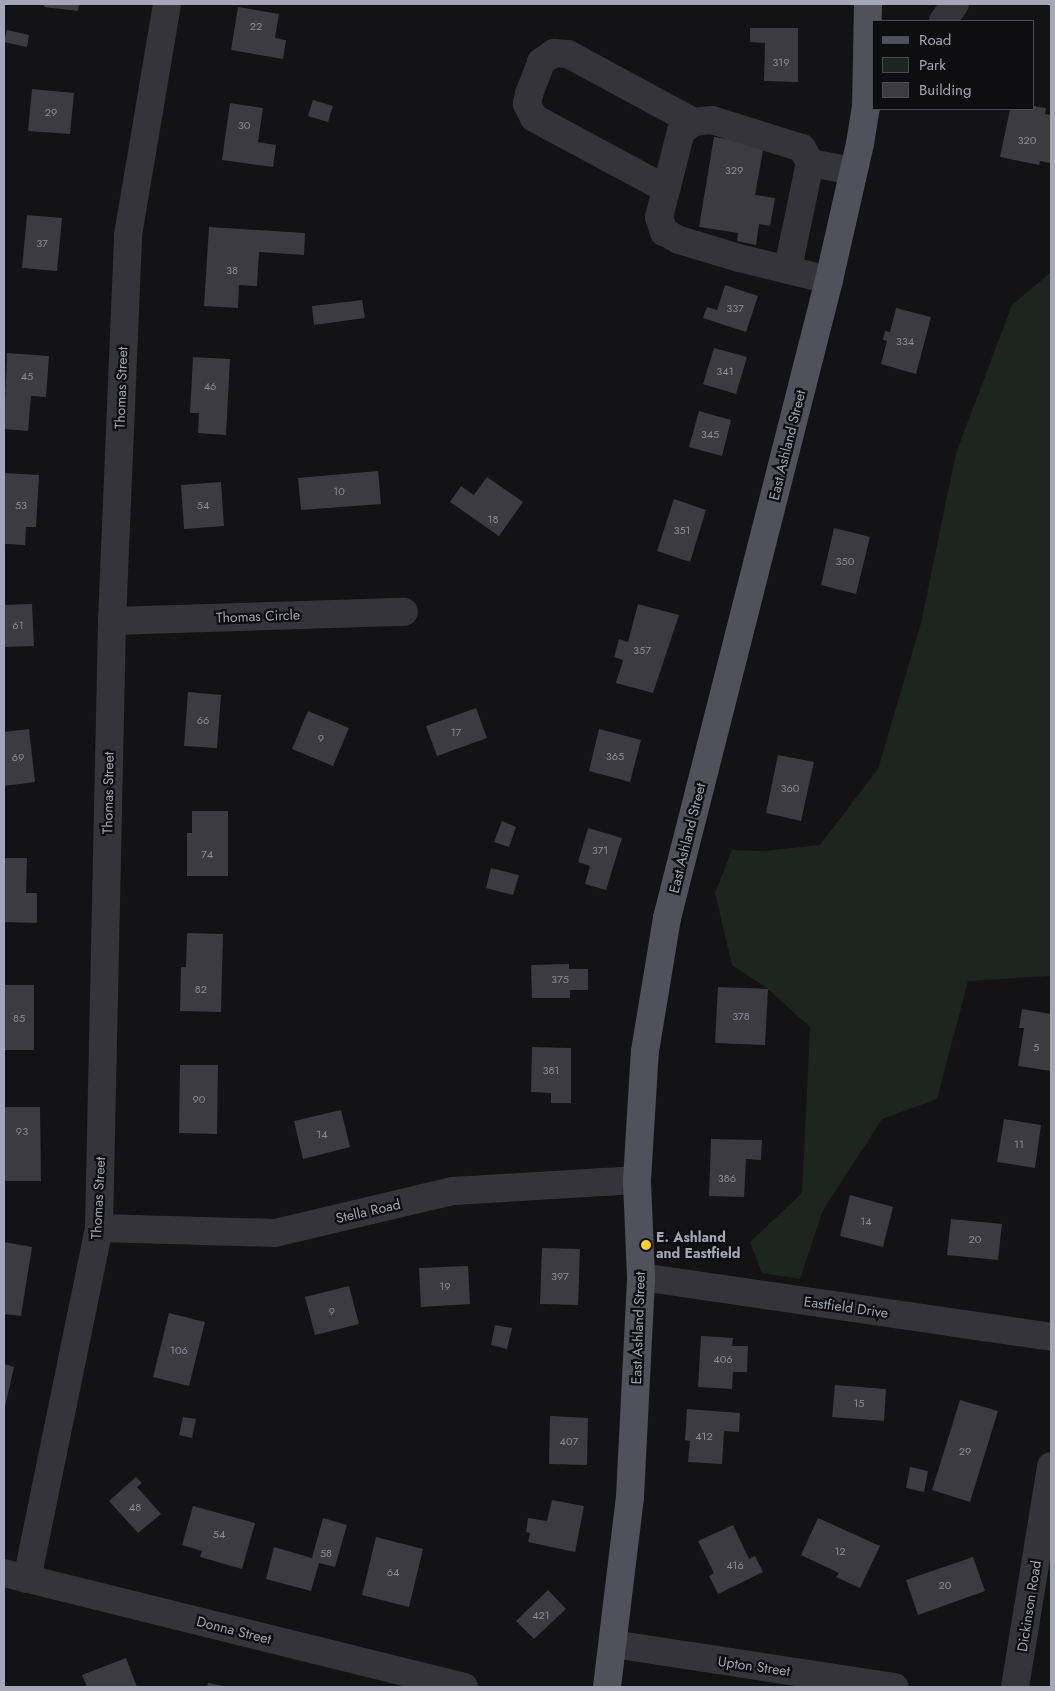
<!DOCTYPE html>
<html>
<head>
<meta charset="utf-8">
<style>
  body { margin:0 }
  #map { position:relative; width:1055px; height:1691px; overflow:hidden; background:#131315; font-family:Jost,sans-serif }
  div>[style] { position:absolute }
  [style*='--x'] { left:calc(var(--x)*1px); top:calc(var(--y)*1px); width:calc(var(--w)*1px); rotate:calc(var(--a)*1deg) }
  .green>* { inset:0; background:#1d251f }
  .building>* { inset:0; background:#3b3b40 }
  .minor>* { height:28px; margin:-14px; padding:0 14px; transform-origin:14px; border-radius:14px; background:#34343a }
  .major>* { height:28px; margin:-14px; padding:0 14px; transform-origin:14px; border-radius:14px; background:#50515a }
  .dots>* { width:14px; height:14px; translate:-50% -50%; box-sizing:border-box; border:2px solid #0e0e10; border-radius:50% }
  span { translate:-50% -50%; white-space:nowrap; text-align:center; line-height:1.15; -webkit-text-stroke:4.5px #0e0e10; paint-order:stroke }
  .number-label { font-size:11px; color:#8a8c99 }
  .number-label span { -webkit-text-stroke-width:0 }
  .street-label { font-size:14px; color:#a4a7b7 }
  .poi-label { font-size:14px; color:#a4a7b7; font-weight:700 }
  .left { translate:0 -50%; text-align:left }
  .frame { position:absolute; inset:0; border:5px solid #a4a7b7; pointer-events:none }
  .legend { position:absolute; left:872px; top:20px; width:162px; height:90px; box-sizing:border-box; background:#0e0e10; border:1px solid #4a4b53; margin:0; padding:6px 9px; list-style:none; font-size:15px; color:#a4a7b7 }
  .legend li { display:flex; align-items:center; gap:10px; height:25px }
  .legend b { width:25px; border:1px solid #4a4b53 }
</style>
</head>
<body>
<div id="map">
  <div class="green">
    <div style="clip-path:polygon(1051px 272px,1051px 976px,968px 981px,937px 1099px,882px 1119px,823px 1210px,800px 1279px,762px 1273px,750px 1242px,802px 1193px,810px 1027px,768px 989px,732px 965px,715px 893px,732px 850px,763px 851px,820px 845px,878px 769px,921px 623px,956px 453px,1012px 305px)"></div>
  </div>
  <div class="building">
    <div style="clip-path:polygon(44px 4px,79px 4px,78px 11px,44px 7px)"></div>
    <div style="clip-path:polygon(238px 7px,279px 14px,275px 38px,286px 40px,283px 59px,231px 50px)"></div>
    <div style="clip-path:polygon(750px 28px,798px 28px,798px 82px,764px 81px,765px 43px,750px 42px)"></div>
    <div style="clip-path:polygon(7px 30px,29px 35px,27px 47px,4px 42px)"></div>
    <div style="clip-path:polygon(32px 89px,74px 93px,70px 134px,28px 131px)"></div>
    <div style="clip-path:polygon(313px 100px,333px 106px,328px 122px,308px 116px)"></div>
    <div style="clip-path:polygon(230px 103px,263px 108px,258px 142px,276px 145px,273px 167px,222px 160px)"></div>
    <div style="clip-path:polygon(1034px 106px,1046px 108px,1045px 114px,1050px 115px,1050px 163px,1040px 161px,1039px 165px,1000px 157px,1010px 109px,1034px 109px)"></div>
    <div style="clip-path:polygon(714px 137px,764px 145px,755px 195px,775px 198px,770px 226px,759px 224px,756px 245px,737px 241px,738px 233px,699px 227px)"></div>
    <div style="clip-path:polygon(27px 215px,62px 218px,57px 271px,22px 268px)"></div>
    <div style="clip-path:polygon(209px 227px,305px 233px,304px 255px,259px 252px,257px 286px,239px 285px,238px 308px,204px 306px)"></div>
    <div style="clip-path:polygon(725px 285px,758px 296px,746px 332px,703px 318px,707px 307px,717px 310px)"></div>
    <div style="clip-path:polygon(362px 300px,365px 318px,314px 325px,312px 306px)"></div>
    <div style="clip-path:polygon(896px 308px,931px 317px,916px 374px,881px 364px,887px 341px,883px 340px,885px 331px,890px 332px)"></div>
    <div style="clip-path:polygon(714px 348px,747px 357px,736px 394px,703px 384px)"></div>
    <div style="clip-path:polygon(7px 353px,49px 356px,46px 397px,31px 396px,28px 431px,4px 429px)"></div>
    <div style="clip-path:polygon(193px 357px,230px 359px,226px 435px,198px 433px,199px 413px,190px 413px)"></div>
    <div style="clip-path:polygon(699px 411px,731px 420px,722px 456px,689px 447px)"></div>
    <div style="clip-path:polygon(378px 471px,381px 504px,301px 510px,298px 478px)"></div>
    <div style="clip-path:polygon(4px 473px,39px 475px,36px 527px,26px 527px,25px 545px,4px 544px)"></div>
    <div style="clip-path:polygon(487px 477px,523px 502px,499px 536px,450px 502px,461px 486px,474px 495px)"></div>
    <div style="clip-path:polygon(221px 482px,224px 526px,184px 529px,181px 485px)"></div>
    <div style="clip-path:polygon(674px 499px,706px 510px,690px 562px,657px 551px)"></div>
    <div style="clip-path:polygon(834px 528px,870px 537px,856px 594px,821px 585px)"></div>
    <div style="clip-path:polygon(32px 604px,34px 646px,4px 647px,4px 605px)"></div>
    <div style="clip-path:polygon(638px 604px,679px 615px,653px 693px,616px 683px,623px 660px,614px 657px,619px 639px,628px 642px)"></div>
    <div style="clip-path:polygon(188px 692px,221px 695px,217px 748px,184px 746px)"></div>
    <div style="clip-path:polygon(476px 708px,487px 738px,437px 756px,426px 726px)"></div>
    <div style="clip-path:polygon(308px 711px,349px 728px,333px 766px,292px 749px)"></div>
    <div style="clip-path:polygon(29px 729px,35px 782px,4px 786px,4px 732px)"></div>
    <div style="clip-path:polygon(599px 729px,641px 740px,630px 782px,589px 771px)"></div>
    <div style="clip-path:polygon(778px 755px,814px 762px,801px 821px,766px 813px)"></div>
    <div style="clip-path:polygon(192px 811px,228px 811px,228px 876px,187px 876px,187px 833px,192px 833px)"></div>
    <div style="clip-path:polygon(502px 821px,516px 827px,509px 847px,494px 842px)"></div>
    <div style="clip-path:polygon(588px 828px,622px 838px,606px 890px,585px 884px,590px 866px,578px 862px)"></div>
    <div style="clip-path:polygon(4px 858px,27px 858px,26px 893px,37px 893px,37px 923px,4px 922px)"></div>
    <div style="clip-path:polygon(491px 868px,519px 875px,513px 895px,486px 888px)"></div>
    <div style="clip-path:polygon(187px 933px,223px 934px,221px 1012px,180px 1011px,181px 967px,186px 967px)"></div>
    <div style="clip-path:polygon(569px 964px,569px 969px,588px 969px,588px 990px,570px 990px,570px 998px,532px 998px,531px 965px)"></div>
    <div style="clip-path:polygon(4px 985px,34px 985px,34px 1050px,4px 1050px)"></div>
    <div style="clip-path:polygon(718px 987px,768px 989px,765px 1045px,715px 1043px)"></div>
    <div style="clip-path:polygon(1022px 1009px,1051px 1014px,1051px 1071px,1018px 1066px,1024px 1028px,1019px 1028px)"></div>
    <div style="clip-path:polygon(532px 1047px,571px 1048px,571px 1103px,551px 1103px,551px 1093px,531px 1092px)"></div>
    <div style="clip-path:polygon(180px 1065px,218px 1065px,217px 1134px,179px 1133px)"></div>
    <div style="clip-path:polygon(4px 1107px,40px 1107px,41px 1181px,4px 1181px)"></div>
    <div style="clip-path:polygon(341px 1110px,350px 1147px,303px 1159px,294px 1121px)"></div>
    <div style="clip-path:polygon(1004px 1119px,1041px 1125px,1035px 1168px,997px 1162px)"></div>
    <div style="clip-path:polygon(711px 1139px,762px 1140px,761px 1160px,746px 1159px,744px 1197px,709px 1196px)"></div>
    <div style="clip-path:polygon(850px 1195px,893px 1207px,883px 1247px,840px 1236px)"></div>
    <div style="clip-path:polygon(951px 1219px,1002px 1224px,998px 1260px,947px 1255px)"></div>
    <div style="clip-path:polygon(4px 1242px,32px 1247px,21px 1316px,4px 1314px)"></div>
    <div style="clip-path:polygon(542px 1248px,580px 1249px,578px 1305px,540px 1304px)"></div>
    <div style="clip-path:polygon(468px 1266px,470px 1304px,421px 1307px,419px 1268px)"></div>
    <div style="clip-path:polygon(349px 1286px,359px 1324px,315px 1335px,305px 1297px)"></div>
    <div style="clip-path:polygon(169px 1313px,205px 1322px,189px 1386px,153px 1377px)"></div>
    <div style="clip-path:polygon(495px 1325px,512px 1328px,507px 1349px,491px 1345px)"></div>
    <div style="clip-path:polygon(701px 1336px,733px 1338px,732px 1346px,748px 1346px,747px 1372px,733px 1372px,732px 1389px,698px 1387px)"></div>
    <div style="clip-path:polygon(4px 1364px,14px 1367px,5px 1407px,4px 1407px)"></div>
    <div style="clip-path:polygon(835px 1385px,886px 1389px,884px 1421px,832px 1417px)"></div>
    <div style="clip-path:polygon(960px 1400px,998px 1411px,970px 1502px,932px 1490px)"></div>
    <div style="clip-path:polygon(687px 1409px,740px 1413px,739px 1432px,724px 1431px,722px 1464px,688px 1462px,690px 1441px,685px 1440px)"></div>
    <div style="clip-path:polygon(550px 1416px,588px 1418px,587px 1465px,549px 1464px)"></div>
    <div style="clip-path:polygon(183px 1417px,196px 1419px,192px 1438px,179px 1435px)"></div>
    <div style="clip-path:polygon(910px 1467px,928px 1471px,924px 1492px,906px 1488px)"></div>
    <div style="clip-path:polygon(136px 1477px,142px 1483px,137px 1487px,161px 1514px,138px 1533px,109px 1501px)"></div>
    <div style="clip-path:polygon(552px 1500px,584px 1506px,575px 1552px,528px 1542px,530px 1533px,526px 1532px,528px 1518px,547px 1521px)"></div>
    <div style="clip-path:polygon(193px 1506px,255px 1523px,242px 1569px,200px 1557px,202px 1551px,182px 1545px)"></div>
    <div style="clip-path:polygon(323px 1518px,347px 1525px,335px 1567px,319px 1563px,311px 1591px,266px 1579px,274px 1547px,312px 1558px)"></div>
    <div style="clip-path:polygon(818px 1518px,880px 1546px,860px 1588px,836px 1577px,839px 1573px,801px 1555px)"></div>
    <div style="clip-path:polygon(733px 1525px,749px 1559px,755px 1556px,763px 1572px,718px 1594px,709px 1576px,714px 1573px,698px 1541px)"></div>
    <div style="clip-path:polygon(376px 1537px,423px 1549px,409px 1607px,362px 1595px)"></div>
    <div style="clip-path:polygon(973px 1557px,985px 1591px,918px 1615px,906px 1580px)"></div>
    <div style="clip-path:polygon(548px 1590px,566px 1609px,534px 1639px,516px 1621px)"></div>
    <div style="clip-path:polygon(126px 1658px,137px 1687px,87px 1687px,82px 1675px)"></div>
    <div style="clip-path:polygon(208px 1683px,224px 1686px,224px 1687px,207px 1687px)"></div>
  </div>
  <div class="minor">
    <div style="--x:943;--y:21;--w:21;--a:-55"></div>
    <div style="--x:810;--y:163;--w:44;--a:10.5"></div>
    <div style="--x:666;--y:189;--w:150;--a:-151.7"></div>
    <div style="--x:534;--y:118;--w:16;--a:-117"></div>
    <div style="--x:527;--y:104;--w:10;--a:-79"></div>
    <div style="--x:529;--y:94;--w:34;--a:-69"></div>
    <div style="--x:541;--y:62;--w:16;--a:-35"></div>
    <div style="--x:554;--y:53;--w:14;--a:4"></div>
    <div style="--x:568;--y:54;--w:143;--a:28.4"></div>
    <div style="--x:788;--y:268;--w:107;--a:-78.2"></div>
    <div style="--x:810;--y:163;--w:17;--a:-118"></div>
    <div style="--x:802;--y:148;--w:94;--a:-162.7"></div>
    <div style="--x:712;--y:120;--w:18;--a:174"></div>
    <div style="--x:694;--y:122;--w:16;--a:145"></div>
    <div style="--x:681;--y:131;--w:89;--a:104.3"></div>
    <div style="--x:659;--y:217;--w:16;--a:72"></div>
    <div style="--x:664;--y:232;--w:17;--a:28"></div>
    <div style="--x:679;--y:240;--w:63;--a:16.7"></div>
    <div style="--x:739;--y:258;--w:93;--a:13.7"></div>
    <div style="--x:112;--y:621;--w:292;--a:-1.8"></div>
    <div style="--x:99;--y:1228;--w:176;--a:1.6"></div>
    <div style="--x:275;--y:1233;--w:183;--a:-13.3"></div>
    <div style="--x:453;--y:1191;--w:184;--a:-3.4"></div>
    <div style="--x:641;--y:1277;--w:414;--a:8.3"></div>
    <div style="--x:4;--y:1573;--w:474;--a:13.9"></div>
    <div style="--x:27;--y:1579;--w:358;--a:-78.4"></div>
    <div style="--x:99;--y:1228;--w:607;--a:-88.77"></div>
    <div style="--x:112;--y:621;--w:386;--a:-87.6"></div>
    <div style="--x:128;--y:235;--w:234;--a:-80.4"></div>
    <div style="--x:613;--y:1644;--w:285;--a:8.7"></div>
    <div style="--x:1015;--y:1687;--w:224;--a:-80.7"></div>
  </div>
  <div class="major">
    <div style="--x:607;--y:1687;--w:191;--a:-83.1"></div>
    <div style="--x:630;--y:1497;--w:220;--a:-87.1"></div>
    <div style="--x:641;--y:1277;--w:97;--a:-92.4"></div>
    <div style="--x:637;--y:1180;--w:129;--a:-86.5"></div>
    <div style="--x:645;--y:1051;--w:135;--a:-80.6"></div>
    <div style="--x:667;--y:918;--w:658;--a:-75.75"></div>
    <div style="--x:829;--y:280;--w:139;--a:-77.2"></div>
    <div style="--x:860;--y:144;--w:36;--a:-81"></div>
    <div style="--x:866;--y:108;--w:104;--a:-88.9"></div>
  </div>
  <div class="dots">
    <div style="left:646px;top:1245px;background:#ffce22"></div>
  </div>
  <div class="number-label">
    <span style="left:256px;top:26px">22</span>
    <span style="left:781px;top:62px">319</span>
    <span style="left:51px;top:112px">29</span>
    <span style="left:244px;top:125px">30</span>
    <span style="left:1027px;top:140px">320</span>
    <span style="left:734px;top:170px">329</span>
    <span style="left:42px;top:243px">37</span>
    <span style="left:232px;top:270px">38</span>
    <span style="left:735px;top:308px">337</span>
    <span style="left:905px;top:341px">334</span>
    <span style="left:725px;top:371px">341</span>
    <span style="left:27px;top:376px">45</span>
    <span style="left:210px;top:386px">46</span>
    <span style="left:710px;top:434px">345</span>
    <span style="left:339px;top:491px">10</span>
    <span style="left:21px;top:505px">53</span>
    <span style="left:203px;top:505px">54</span>
    <span style="left:493px;top:519px">18</span>
    <span style="left:682px;top:530px">351</span>
    <span style="left:845px;top:561px">350</span>
    <span style="left:18px;top:625px">61</span>
    <span style="left:642px;top:650px">357</span>
    <span style="left:203px;top:720px">66</span>
    <span style="left:456px;top:732px">17</span>
    <span style="left:321px;top:738px">9</span>
    <span style="left:615px;top:756px">365</span>
    <span style="left:18px;top:757px">69</span>
    <span style="left:790px;top:788px">360</span>
    <span style="left:600px;top:850px">371</span>
    <span style="left:207px;top:854px">74</span>
    <span style="left:560px;top:979px">375</span>
    <span style="left:201px;top:989px">82</span>
    <span style="left:741px;top:1016px">378</span>
    <span style="left:19px;top:1018px">85</span>
    <span style="left:1036px;top:1047px">5</span>
    <span style="left:551px;top:1070px">381</span>
    <span style="left:199px;top:1099px">90</span>
    <span style="left:22px;top:1131px">93</span>
    <span style="left:322px;top:1134px">14</span>
    <span style="left:1019px;top:1144px">11</span>
    <span style="left:727px;top:1178px">386</span>
    <span style="left:866px;top:1221px">14</span>
    <span style="left:975px;top:1239px">20</span>
    <span style="left:560px;top:1276px">397</span>
    <span style="left:445px;top:1286px">19</span>
    <span style="left:332px;top:1311px">9</span>
    <span style="left:179px;top:1350px">106</span>
    <span style="left:723px;top:1359px">406</span>
    <span style="left:859px;top:1403px">15</span>
    <span style="left:704px;top:1436px">412</span>
    <span style="left:569px;top:1441px">407</span>
    <span style="left:965px;top:1451px">29</span>
    <span style="left:135px;top:1507px">48</span>
    <span style="left:219px;top:1534px">54</span>
    <span style="left:840px;top:1551px">12</span>
    <span style="left:326px;top:1553px">58</span>
    <span style="left:735px;top:1565px">416</span>
    <span style="left:393px;top:1572px">64</span>
    <span style="left:945px;top:1585px">20</span>
    <span style="left:541px;top:1615px">421</span>
  </div>
  <div class="street-label">
    <span style="left:121px;top:388px;rotate:-88deg">Thomas Street</span>
    <span style="left:787px;top:445px;rotate:-76deg">East Ashland Street</span>
    <span style="left:258px;top:616px;rotate:-2deg">Thomas Circle</span>
    <span style="left:108px;top:793px;rotate:-89deg">Thomas Street</span>
    <span style="left:687px;top:838px;rotate:-76deg">East Ashland Street</span>
    <span style="left:98px;top:1198px;rotate:-87deg">Thomas Street</span>
    <span style="left:368px;top:1211px;rotate:-13deg">Stella Road</span>
    <span style="left:846px;top:1307px;rotate:8deg">Eastfield Drive</span>
    <span style="left:638px;top:1328px;rotate:-88deg">East Ashland Street</span>
    <span style="left:1029px;top:1606px;rotate:-81deg">Dickinson Road</span>
    <span style="left:234px;top:1630px;rotate:14deg">Donna Street</span>
    <span style="left:754px;top:1666px;rotate:8deg">Upton Street</span>
  </div>
  <div class="poi-label">
    <span class="left" style="left:656px;top:1245px">E. Ashland<br>and Eastfield</span>
  </div>
  <div class="frame"></div>
  <ul class="legend">
  <li><b style="height:6px;background:#50515a"></b>Road</li>
  <li><b style="height:14px;background:#1d251f"></b>Park</li>
  <li><b style="height:14px;background:#3b3b40"></b>Building</li>
  </ul>
</div>
</body>
</html>
